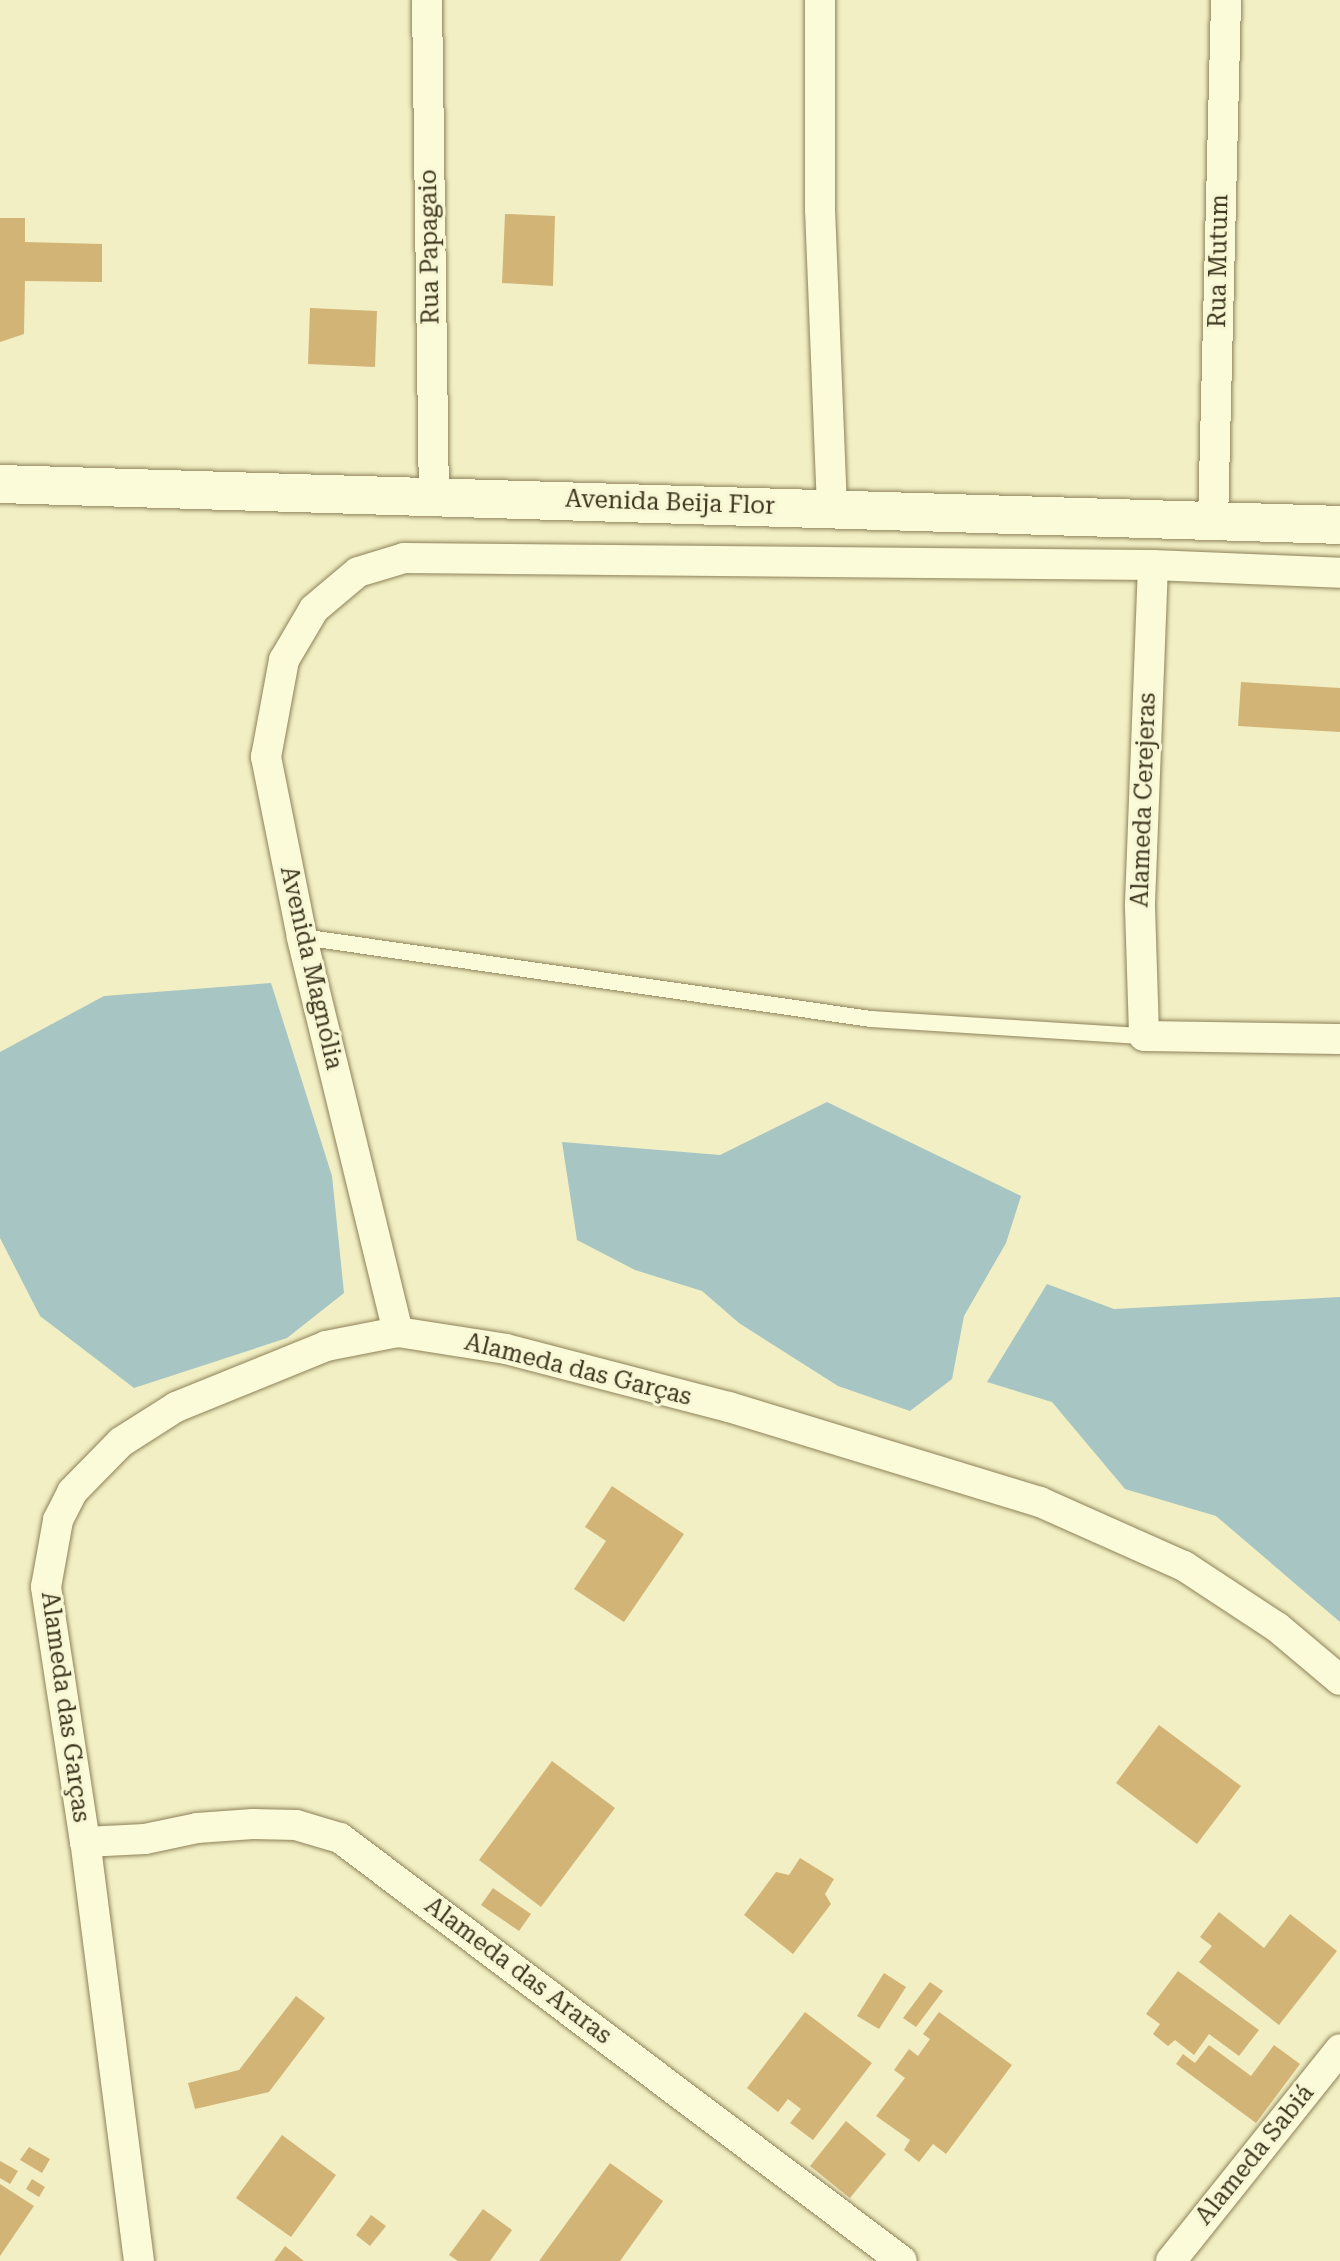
<!DOCTYPE html>
<html>
<head>
<meta charset="utf-8">
<style>
  body { margin:0 }
  #map { position:relative; width:1340px; height:2261px; overflow:hidden; background:#f2efc4; font-family:"Roboto Serif",serif }
  div>[style] { position:absolute }
  [style*='--x'] { left:calc(var(--x)*1px); top:calc(var(--y)*1px); width:calc(var(--w)*1px); rotate:calc(var(--a)*1deg) }
  .water>* { inset:0; background:#a6c5c3 }
  .building>* { inset:0; background:#d3b477 }
  .roads { filter:drop-shadow(0 0 2px #8e8259) drop-shadow(0 0 2px #8e8259) }
  .lane>* { height:16px; margin:-8px; padding:0 8px; transform-origin:8px; border-radius:8px; background:#fbfad9 }
  .street>* { height:30px; margin:-15px; padding:0 15px; transform-origin:15px; border-radius:15px; background:#fbfad9 }
  .secondary>* { height:38px; margin:-19px; padding:0 19px; transform-origin:19px; border-radius:19px; background:#fbfad9 }
  span { translate:-50% -50%; white-space:nowrap; text-align:center; line-height:1.15; -webkit-text-stroke:6px #f8f7d5; paint-order:stroke }
  .street-label { font-size:24px; color:#3d351e }
</style>
</head>
<body>
<div id="map">
  <div class="water">
    <div style="clip-path:polygon(271px 983px,332px 1176px,344px 1293px,287px 1338px,134px 1388px,40px 1316px,0 1238px,0 1052px,104px 996px)"></div>
    <div style="clip-path:polygon(827px 1102px,1021px 1196px,1006px 1243px,964px 1316px,952px 1379px,910px 1411px,838px 1386px,739px 1323px,702px 1291px,635px 1270px,577px 1240px,562px 1142px,720px 1155px)"></div>
    <div style="clip-path:polygon(1047px 1284px,1114px 1309px,1340px 1297px,1340px 1622px,1216px 1516px,1125px 1489px,1052px 1402px,987px 1382px)"></div>
  </div>
  <div class="building">
    <div style="clip-path:polygon(505px 214px,555px 216px,553px 286px,502px 283px)"></div>
    <div style="clip-path:polygon(0 218px,25px 218px,25px 242px,102px 244px,102px 282px,25px 281px,24px 334px,0 342px)"></div>
    <div style="clip-path:polygon(310px 308px,377px 311px,375px 367px,308px 364px)"></div>
    <div style="clip-path:polygon(1241px 682px,1340px 688px,1340px 732px,1238px 726px)"></div>
    <div style="clip-path:polygon(612px 1486px,684px 1534px,624px 1622px,574px 1589px,606px 1541px,585px 1527px)"></div>
    <div style="clip-path:polygon(1159px 1725px,1241px 1786px,1197px 1844px,1116px 1783px)"></div>
    <div style="clip-path:polygon(552px 1761px,615px 1808px,541px 1907px,479px 1860px)"></div>
    <div style="clip-path:polygon(800px 1858px,834px 1879px,825px 1894px,831px 1904px,793px 1954px,744px 1915px,776px 1872px,789px 1875px)"></div>
    <div style="clip-path:polygon(493px 1888px,531px 1914px,519px 1931px,481px 1905px)"></div>
    <div style="clip-path:polygon(1219px 1912px,1264px 1948px,1290px 1914px,1337px 1951px,1279px 2025px,1199px 1962px,1212px 1946px,1200px 1937px)"></div>
    <div style="clip-path:polygon(1178px 1971px,1259px 2030px,1239px 2056px,1209px 2034px,1194px 2055px,1175px 2040px,1168px 2046px,1153px 2034px,1160px 2024px,1146px 2014px)"></div>
    <div style="clip-path:polygon(884px 1973px,906px 1987px,879px 2029px,857px 2016px)"></div>
    <div style="clip-path:polygon(930px 1982px,943px 1991px,916px 2027px,903px 2018px)"></div>
    <div style="clip-path:polygon(296px 1996px,325px 2018px,269px 2092px,195px 2109px,188px 2083px,239px 2070px)"></div>
    <div style="clip-path:polygon(805px 2012px,872px 2063px,813px 2140px,790px 2123px,801px 2109px,788px 2099px,778px 2112px,747px 2088px)"></div>
    <div style="clip-path:polygon(939px 2012px,1012px 2065px,946px 2154px,933px 2144px,919px 2162px,904px 2150px,910px 2140px,876px 2116px,905px 2078px,894px 2070px,909px 2049px,918px 2056px,930px 2039px,923px 2034px)"></div>
    <div style="clip-path:polygon(1209px 2045px,1251px 2076px,1274px 2045px,1300px 2064px,1256px 2123px,1176px 2064px,1183px 2054px,1195px 2063px)"></div>
    <div style="clip-path:polygon(846px 2121px,886px 2154px,850px 2198px,810px 2166px)"></div>
    <div style="clip-path:polygon(282px 2135px,336px 2175px,291px 2237px,236px 2198px)"></div>
    <div style="clip-path:polygon(29px 2147px,50px 2159px,42px 2173px,20px 2160px)"></div>
    <div style="clip-path:polygon(0 2161px,18px 2171px,10px 2184px,0 2178px)"></div>
    <div style="clip-path:polygon(610px 2163px,663px 2201px,620px 2261px,539px 2261px)"></div>
    <div style="clip-path:polygon(32px 2179px,45px 2187px,39px 2197px,26px 2189px)"></div>
    <div style="clip-path:polygon(0 2184px,34px 2206px,0 2256px)"></div>
    <div style="clip-path:polygon(483px 2209px,512px 2230px,490px 2261px,458px 2261px,449px 2255px)"></div>
    <div style="clip-path:polygon(371px 2215px,386px 2226px,370px 2246px,356px 2235px)"></div>
    <div style="clip-path:polygon(285px 2246px,304px 2261px,274px 2261px)"></div>
  </div>
  <div class="roads">
    <div class="lane">
      <div style="--x:302;--y:937;--w:575;--a:8.2"></div>
      <div style="--x:871;--y:1019;--w:274;--a:3.6"></div>
    </div>
    <div class="street">
      <div style="--x:427;--y:0;--w:494;--a:89.2"></div>
      <div style="--x:820;--y:0;--w:209;--a:90"></div>
      <div style="--x:820;--y:209;--w:300;--a:87.7"></div>
      <div style="--x:1213;--y:522;--w:522;--a:-88.57"></div>
      <div style="--x:1153;--y:565;--w:342;--a:92.2"></div>
      <div style="--x:1140;--y:907;--w:129;--a:88.2"></div>
      <div style="--x:1144;--y:1036;--w:196;--a:0.9"></div>
      <div style="--x:398;--y:1332;--w:406;--a:-103.7"></div>
      <div style="--x:302;--y:937;--w:184;--a:-101.3"></div>
      <div style="--x:266;--y:757;--w:99;--a:-79.5"></div>
      <div style="--x:284;--y:660;--w:59;--a:-59.5"></div>
      <div style="--x:314;--y:609;--w:57;--a:-40.1"></div>
      <div style="--x:358;--y:572;--w:48;--a:-16.9"></div>
      <div style="--x:404;--y:558;--w:749;--a:0.54"></div>
      <div style="--x:1153;--y:565;--w:187;--a:2.4"></div>
      <div style="--x:85;--y:1842;--w:60;--a:-2.9"></div>
      <div style="--x:145;--y:1839;--w:53;--a:-11.9"></div>
      <div style="--x:197;--y:1828;--w:56;--a:-4.1"></div>
      <div style="--x:253;--y:1824;--w:43;--a:1.3"></div>
      <div style="--x:296;--y:1825;--w:46;--a:16.5"></div>
      <div style="--x:340;--y:1838;--w:703;--a:36.97"></div>
      <div style="--x:139;--y:2261;--w:422;--a:-97.3"></div>
      <div style="--x:85;--y:1842;--w:258;--a:-98.7"></div>
      <div style="--x:46;--y:1587;--w:68;--a:-79.8"></div>
      <div style="--x:58;--y:1520;--w:31;--a:-63"></div>
      <div style="--x:72;--y:1492;--w:70;--a:-45.6"></div>
      <div style="--x:121;--y:1442;--w:65;--a:-32.5"></div>
      <div style="--x:176;--y:1407;--w:162;--a:-22.1"></div>
      <div style="--x:326;--y:1346;--w:73;--a:-11"></div>
      <div style="--x:398;--y:1332;--w:109;--a:8.9"></div>
      <div style="--x:506;--y:1349;--w:230;--a:14.6"></div>
      <div style="--x:729;--y:1407;--w:325;--a:17"></div>
      <div style="--x:1040;--y:1502;--w:158;--a:24"></div>
      <div style="--x:1184;--y:1566;--w:111;--a:33.3"></div>
      <div style="--x:1277;--y:1627;--w:82;--a:40.1"></div>
      <div style="--x:1171;--y:2261;--w:271;--a:-51.4"></div>
    </div>
    <div class="secondary">
      <div style="--x:0;--y:484;--w:1341;--a:1.75"></div>
    </div>
  </div>
  <div class="street-label">
    <span style="left:430px;top:247px;rotate:-91deg">Rua Papagaio</span>
    <span style="left:1219px;top:261px;rotate:-89deg">Rua Mutum</span>
    <span style="left:670px;top:503px;rotate:2deg">Avenida Beija Flor</span>
    <span style="left:1144px;top:800px;rotate:-88deg">Alameda Cerejeras</span>
    <span style="left:311px;top:968px;rotate:77deg">Avenida Magnólia</span>
    <span style="left:578px;top:1370px;rotate:14deg">Alameda das Garças</span>
    <span style="left:65px;top:1707px;rotate:82deg">Alameda das Garças</span>
    <span style="left:518px;top:1971px;rotate:37deg">Alameda das Araras</span>
    <span style="left:1255px;top:2155px;rotate:-51deg">Alameda Sabiá</span>
  </div>
</div>
</body>
</html>
